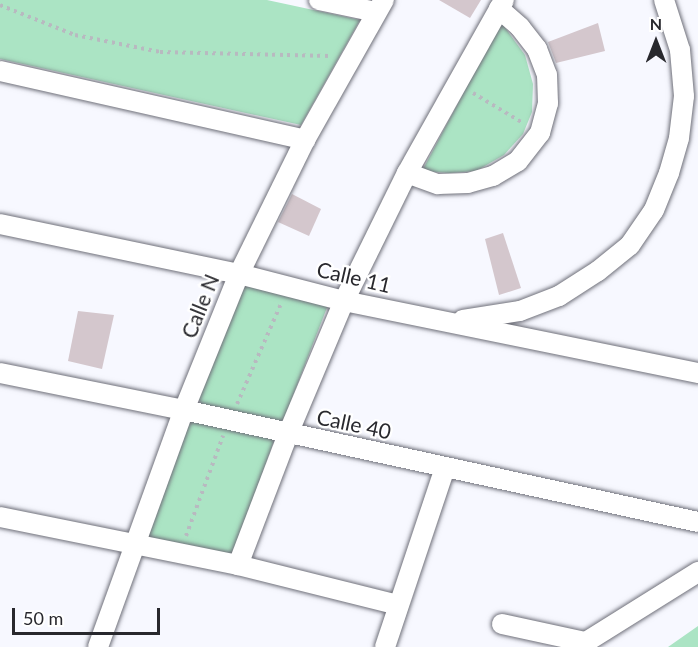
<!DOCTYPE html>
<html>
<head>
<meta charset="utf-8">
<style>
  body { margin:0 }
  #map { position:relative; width:698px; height:647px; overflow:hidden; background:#f7f8ff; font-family:Lato,sans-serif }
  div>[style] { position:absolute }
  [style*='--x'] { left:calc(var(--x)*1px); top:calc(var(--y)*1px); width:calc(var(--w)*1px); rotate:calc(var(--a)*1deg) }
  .green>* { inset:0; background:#abe4c4 }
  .building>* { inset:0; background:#d4c7cd }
  .path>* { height:4px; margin-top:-2px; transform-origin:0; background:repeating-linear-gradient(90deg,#b8b9c0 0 3px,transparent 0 7.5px) }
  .roads { filter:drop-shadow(0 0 2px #6f707a) drop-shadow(0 0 2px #6f707a) }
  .street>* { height:20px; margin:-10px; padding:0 10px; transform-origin:10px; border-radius:10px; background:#fff }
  span { translate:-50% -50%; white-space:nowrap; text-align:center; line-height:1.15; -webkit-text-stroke:4.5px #fff; paint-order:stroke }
  .street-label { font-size:21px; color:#28282d }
  .north { position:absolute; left:626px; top:12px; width:60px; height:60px; -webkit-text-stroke:4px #fff; paint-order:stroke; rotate:0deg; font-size:16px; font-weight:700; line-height:24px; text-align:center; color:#28282d }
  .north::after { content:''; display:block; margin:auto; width:21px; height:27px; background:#28282d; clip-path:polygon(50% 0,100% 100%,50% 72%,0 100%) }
  .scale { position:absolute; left:12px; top:608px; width:148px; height:27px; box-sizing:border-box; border:3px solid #28282d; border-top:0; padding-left:8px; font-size:18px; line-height:21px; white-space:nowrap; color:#28282d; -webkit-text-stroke:4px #fff; paint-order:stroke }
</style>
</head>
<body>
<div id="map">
  <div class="green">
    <div style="clip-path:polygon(0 0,267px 0,360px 20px,301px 125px,0 59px)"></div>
    <div style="clip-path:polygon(501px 22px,525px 55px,533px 84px,532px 112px,523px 134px,504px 155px,476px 171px,450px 173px,422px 171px)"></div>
    <div style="clip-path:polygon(245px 285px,328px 305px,282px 424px,202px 405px,197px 396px)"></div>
    <div style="clip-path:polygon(188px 420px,275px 438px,232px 558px,143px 536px)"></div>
    <div style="clip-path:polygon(698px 626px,698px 647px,668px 647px)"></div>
  </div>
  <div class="building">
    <div style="clip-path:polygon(439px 0,481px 0,470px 18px)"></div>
    <div style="clip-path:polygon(598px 23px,605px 51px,556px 63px,548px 42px)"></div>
    <div style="clip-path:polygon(292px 194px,321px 209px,309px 236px,278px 222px)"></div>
    <div style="clip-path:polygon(503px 233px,521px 288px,499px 295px,485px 239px)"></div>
    <div style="clip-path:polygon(78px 311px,114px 315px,102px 369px,68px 361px)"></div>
  </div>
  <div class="path">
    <div style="--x:0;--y:5;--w:81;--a:21.8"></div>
    <div style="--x:75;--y:35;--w:87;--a:11.3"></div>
    <div style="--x:160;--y:52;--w:171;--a:1.3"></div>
    <div style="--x:473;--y:93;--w:58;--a:31"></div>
    <div style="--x:237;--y:404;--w:109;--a:-66.3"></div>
    <div style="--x:186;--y:536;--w:107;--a:-69.7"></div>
  </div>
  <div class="roads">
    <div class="street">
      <div style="--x:319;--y:0;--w:58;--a:11.9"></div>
      <div style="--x:0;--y:71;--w:313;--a:12.7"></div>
      <div style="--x:407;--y:173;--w:33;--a:20"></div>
      <div style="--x:438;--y:184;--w:30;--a:-2"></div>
      <div style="--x:468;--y:183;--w:26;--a:-16"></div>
      <div style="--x:493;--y:176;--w:29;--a:-31"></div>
      <div style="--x:518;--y:161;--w:36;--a:-52"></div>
      <div style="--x:540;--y:133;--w:31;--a:-75"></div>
      <div style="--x:548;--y:103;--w:28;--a:-92"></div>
      <div style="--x:547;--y:75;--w:28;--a:-111"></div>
      <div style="--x:537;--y:49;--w:28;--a:-128"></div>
      <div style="--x:520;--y:27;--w:28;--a:-139"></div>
      <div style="--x:0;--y:224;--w:244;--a:11.8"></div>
      <div style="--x:239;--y:274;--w:108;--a:14.4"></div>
      <div style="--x:344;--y:301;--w:361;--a:11.5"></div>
      <div style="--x:463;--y:320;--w:58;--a:-9"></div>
      <div style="--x:520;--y:311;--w:42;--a:-21"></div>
      <div style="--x:559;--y:296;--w:46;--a:-32.7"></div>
      <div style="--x:598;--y:271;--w:41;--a:-39.1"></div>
      <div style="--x:630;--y:245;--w:42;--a:-55.6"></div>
      <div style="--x:654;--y:210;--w:40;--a:-68"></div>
      <div style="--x:669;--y:173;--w:36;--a:-74"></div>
      <div style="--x:679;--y:138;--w:42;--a:-83.2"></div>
      <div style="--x:684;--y:96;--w:46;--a:-95"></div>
      <div style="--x:680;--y:50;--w:52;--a:-107.7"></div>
      <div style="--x:0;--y:373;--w:188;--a:11.4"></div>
      <div style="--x:184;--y:410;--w:526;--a:12.29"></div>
      <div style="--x:0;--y:517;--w:243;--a:11.4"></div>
      <div style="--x:238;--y:565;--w:165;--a:14"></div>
      <div style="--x:238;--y:565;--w:140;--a:-69.1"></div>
      <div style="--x:288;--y:434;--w:144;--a:-67.2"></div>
      <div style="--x:344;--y:301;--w:143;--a:-63.8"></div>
      <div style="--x:407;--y:173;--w:198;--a:-60.7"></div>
      <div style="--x:502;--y:624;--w:85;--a:12.2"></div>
      <div style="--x:98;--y:647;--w:252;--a:-70.1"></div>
      <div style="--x:184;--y:410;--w:147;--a:-68"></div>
      <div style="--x:239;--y:274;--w:149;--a:-63.8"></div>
      <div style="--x:305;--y:140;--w:161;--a:-60.6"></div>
      <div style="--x:385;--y:647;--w:189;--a:-71.5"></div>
      <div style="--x:578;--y:647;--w:142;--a:-32"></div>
    </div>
  </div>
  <div class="street-label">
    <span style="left:354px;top:277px;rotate:13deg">Calle 11</span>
    <span style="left:200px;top:306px;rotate:-68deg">Calle N</span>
    <span style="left:354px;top:424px;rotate:12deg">Calle 40</span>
  </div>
  <div class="north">N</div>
  <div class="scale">50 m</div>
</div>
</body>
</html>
